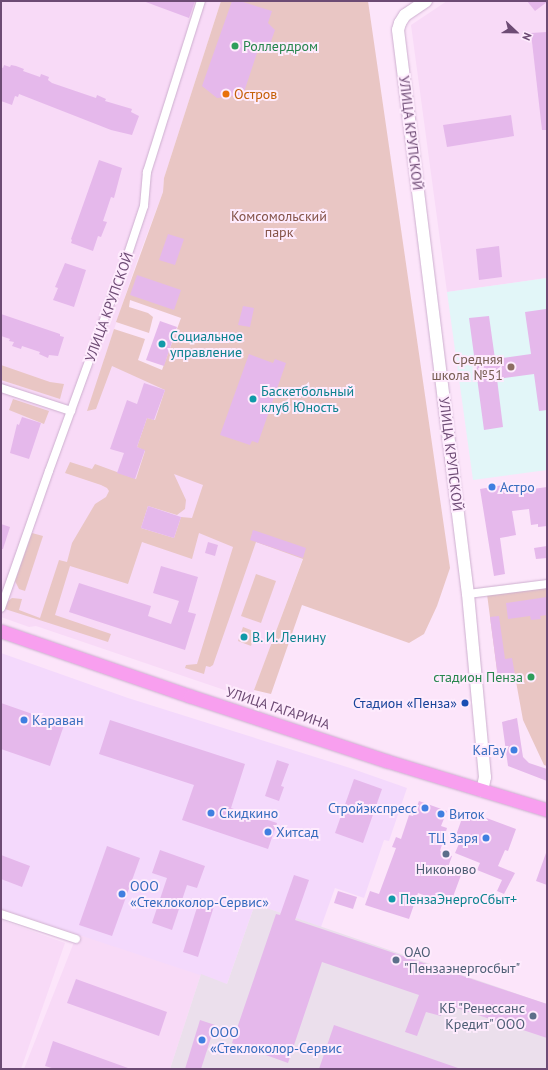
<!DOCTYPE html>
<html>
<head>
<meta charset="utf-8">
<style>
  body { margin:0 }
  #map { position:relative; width:548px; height:1070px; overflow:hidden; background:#fce5fa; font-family:"PT Sans",sans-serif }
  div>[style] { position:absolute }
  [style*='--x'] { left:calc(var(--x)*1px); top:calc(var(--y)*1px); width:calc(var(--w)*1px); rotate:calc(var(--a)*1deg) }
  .residential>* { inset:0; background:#f8daf7 }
  .commercial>* { inset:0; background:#f4d9fc }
  .industrial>* { inset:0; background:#ebdfec }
  .education>* { inset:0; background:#e2f6f8 }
  .green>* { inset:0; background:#e9c6c4 }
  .building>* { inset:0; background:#e5b8eb }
  .roads { filter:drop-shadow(0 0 1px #cdafcf) drop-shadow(0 0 1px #cdafcf) }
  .street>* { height:8px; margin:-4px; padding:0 4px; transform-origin:4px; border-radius:4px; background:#fff }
  .secondary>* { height:12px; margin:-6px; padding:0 6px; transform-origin:6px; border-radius:6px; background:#fff }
  .primary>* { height:13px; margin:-6.5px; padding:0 6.5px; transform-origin:6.5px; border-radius:6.5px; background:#f89fef }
  .dots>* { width:11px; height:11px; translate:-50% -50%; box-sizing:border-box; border:2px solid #feebfd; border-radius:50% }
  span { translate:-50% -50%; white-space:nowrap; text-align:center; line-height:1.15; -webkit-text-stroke:4px #feebfd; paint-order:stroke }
  .leisure-label { font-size:14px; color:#27864d }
  .left { translate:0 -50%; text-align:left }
  .right { translate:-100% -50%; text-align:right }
  .food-label { font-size:14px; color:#c56008 }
  .street-label { font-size:14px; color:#6d4b74 }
  .park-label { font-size:14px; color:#855449 }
  .culture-label { font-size:14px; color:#0d838f }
  .education-label { font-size:14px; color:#785e54 }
  .shop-label { font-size:14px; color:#366cbe }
  .transit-label { font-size:14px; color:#164399 }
  .service-label { font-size:14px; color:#4e5e75 }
  .frame { position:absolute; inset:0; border:2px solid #6d4b74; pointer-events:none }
  .north { position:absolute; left:496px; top:12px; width:40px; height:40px; -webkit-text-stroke:3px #feebfd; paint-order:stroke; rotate:112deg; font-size:11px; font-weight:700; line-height:16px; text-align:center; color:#6d4b74 }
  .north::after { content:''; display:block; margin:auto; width:14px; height:18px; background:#6d4b74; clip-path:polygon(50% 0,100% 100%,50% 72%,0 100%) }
</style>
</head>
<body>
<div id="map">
  <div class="residential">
    <div style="clip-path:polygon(1px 1px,221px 1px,164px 178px,163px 192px,137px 261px,104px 359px,179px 387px,203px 485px,250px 540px,303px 558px,251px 699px,36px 626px,29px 627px,1px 617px)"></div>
    <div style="clip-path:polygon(447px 1px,547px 1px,547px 278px,447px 292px,411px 25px)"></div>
    <div style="clip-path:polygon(1px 920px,65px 943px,21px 1069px,1px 1069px)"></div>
    <div style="clip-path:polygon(78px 932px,201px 974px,170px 1069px,24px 1069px)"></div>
  </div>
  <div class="commercial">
    <div style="clip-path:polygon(1px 653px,128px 698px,350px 768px,407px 788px,389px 841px,384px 840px,364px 898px,335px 888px,321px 927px,255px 904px,227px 984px,1px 909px)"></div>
  </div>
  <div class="industrial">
    <div style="clip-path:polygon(255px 904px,547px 1004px,547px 1069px,170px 1069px,201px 974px,227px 984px)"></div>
  </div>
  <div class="education">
    <div style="clip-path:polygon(547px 278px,547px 470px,473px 480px,447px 292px)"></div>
  </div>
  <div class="green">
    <div style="clip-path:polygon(evenodd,221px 1px,368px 1px,450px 568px,437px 606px,424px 634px,409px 643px,302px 605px,271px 694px,254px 690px,303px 559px,256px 542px,213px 665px,210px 667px,206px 666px,204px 674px,185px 668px,186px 665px,197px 664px,233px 547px,199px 533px,192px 559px,142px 542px,128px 584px,70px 566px,55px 615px,111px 634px,108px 642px,5px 609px,8px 601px,12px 598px,22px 599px,19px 610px,40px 618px,59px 560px,67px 562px,72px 543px,95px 504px,106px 497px,109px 491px,107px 488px,101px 485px,65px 473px,70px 462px,92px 469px,95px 464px,136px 479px,145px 451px,137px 447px,147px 418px,155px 420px,165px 390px,112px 366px,96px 409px,87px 411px,114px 329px,145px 339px,138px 360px,162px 370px,181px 318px,130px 300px,129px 307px,148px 313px,153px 317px,149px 333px,116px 322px,163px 192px,164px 178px,221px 1px,174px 474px,203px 485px,192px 518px,181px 517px,174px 538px,141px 528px,148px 506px,177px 515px,185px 509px,186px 500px,174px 474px)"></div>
    <div style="clip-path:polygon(1px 365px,50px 382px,64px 384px,60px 399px,1px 380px)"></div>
    <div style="clip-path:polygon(13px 399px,49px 411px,44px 424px,9px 410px)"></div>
    <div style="clip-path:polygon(32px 533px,43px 536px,25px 591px,19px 589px,15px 581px)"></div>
    <div style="clip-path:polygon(256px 574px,276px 581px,261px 623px,241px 616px)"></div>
    <div style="clip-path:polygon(547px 587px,547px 766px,544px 765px,523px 720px,515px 676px,498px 678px,487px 594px)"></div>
    <div style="clip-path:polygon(243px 627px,256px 632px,251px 646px,238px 641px)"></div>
  </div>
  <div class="building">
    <div style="clip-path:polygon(143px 1px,195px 1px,189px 18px)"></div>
    <div style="clip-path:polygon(232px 1px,240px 1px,272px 11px,268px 23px,275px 30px,269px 47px,258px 50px,243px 95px,217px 98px,202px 86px)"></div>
    <div style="clip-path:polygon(527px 1px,547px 1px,547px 2px,535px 11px)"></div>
    <div style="clip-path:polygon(547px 32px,547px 130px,542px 130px,531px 33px)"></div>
    <div style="clip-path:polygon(4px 65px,10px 67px,11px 65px,16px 66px,24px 69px,23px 71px,40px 77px,41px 74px,49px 77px,48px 80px,52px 83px,96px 98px,97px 95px,106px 99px,105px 101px,132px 109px,131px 112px,139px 116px,132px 135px,111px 130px,19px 94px,18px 97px,15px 96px,12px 105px,1px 101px,1px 67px,3px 68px)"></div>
    <div style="clip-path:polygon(511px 115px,514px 136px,447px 147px,443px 125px)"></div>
    <div style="clip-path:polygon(99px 160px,122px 168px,114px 198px,111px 197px,103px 221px,107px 222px,101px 237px,98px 236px,93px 251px,71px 243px,72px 240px,71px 239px)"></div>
    <div style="clip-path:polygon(168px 234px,184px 239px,175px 265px,159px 260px)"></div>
    <div style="clip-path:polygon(499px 246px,502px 277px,479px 280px,476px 249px)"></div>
    <div style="clip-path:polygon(65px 263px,86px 270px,74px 307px,53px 300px,58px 288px,55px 287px)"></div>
    <div style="clip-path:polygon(137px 275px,181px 290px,174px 310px,130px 295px)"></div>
    <div style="clip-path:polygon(243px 306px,254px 308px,250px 327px,238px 325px)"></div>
    <div style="clip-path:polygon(546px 309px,547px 410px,539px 411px,534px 374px,497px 379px,503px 427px,484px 430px,469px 318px,489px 316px,495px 359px,531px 354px,525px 312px)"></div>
    <div style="clip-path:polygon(1px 314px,60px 334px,60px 336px,64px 337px,58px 356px,49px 355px,48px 358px,39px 354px,40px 352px,22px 346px,21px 349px,12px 346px,14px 342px,9px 341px,10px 339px,1px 336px)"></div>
    <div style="clip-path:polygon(160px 321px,177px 327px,164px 366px,146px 360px)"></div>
    <div style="clip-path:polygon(249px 354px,273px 363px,275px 359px,286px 363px,258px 443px,252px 441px,250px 445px,220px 435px)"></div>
    <div style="clip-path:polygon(144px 383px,165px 390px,154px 420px,147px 418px,137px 447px,145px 450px,135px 479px,117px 473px,124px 453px,110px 449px,127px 400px,137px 404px)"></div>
    <div style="clip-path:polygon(22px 417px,41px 423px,29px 459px,10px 453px,17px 424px,19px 425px)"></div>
    <div style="clip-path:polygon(503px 485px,504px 493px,547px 487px,547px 526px,538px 527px,538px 524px,531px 525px,529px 509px,512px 511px,516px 535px,500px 538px,505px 574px,494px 576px,480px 489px)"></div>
    <div style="clip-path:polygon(148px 506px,181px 517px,174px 538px,141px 528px)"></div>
    <div style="clip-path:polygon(1px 524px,10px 527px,3px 549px,1px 549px)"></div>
    <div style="clip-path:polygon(253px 530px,306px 548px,303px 558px,250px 540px)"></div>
    <div style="clip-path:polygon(208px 542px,218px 545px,215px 556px,205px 553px)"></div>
    <div style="clip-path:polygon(547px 546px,547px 558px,536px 559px,534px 548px)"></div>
    <div style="clip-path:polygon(161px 566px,198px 577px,188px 612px,196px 614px,185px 650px,69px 612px,79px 583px,151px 606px,148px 616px,171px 624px,179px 601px,153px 593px)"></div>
    <div style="clip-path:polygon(547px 597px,547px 615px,540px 616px,541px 619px,531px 620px,530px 616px,508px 619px,506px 603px)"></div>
    <div style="clip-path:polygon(499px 616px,505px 659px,512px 658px,515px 675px,498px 678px,490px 617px)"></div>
    <div style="clip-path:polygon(1px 703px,64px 725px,50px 766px,1px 749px)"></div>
    <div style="clip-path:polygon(517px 718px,523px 757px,529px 763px,547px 769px,547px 781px,508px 766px,502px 722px)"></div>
    <div style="clip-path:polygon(110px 720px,245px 764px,231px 808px,277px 823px,268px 849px,182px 820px,194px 785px,99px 754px)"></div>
    <div style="clip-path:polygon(277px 760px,289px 764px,281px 786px,284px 787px,279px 801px,265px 796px)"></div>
    <div style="clip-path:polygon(354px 779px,382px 789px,363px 843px,335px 833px)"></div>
    <div style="clip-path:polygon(419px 801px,447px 811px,441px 826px,447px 828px,440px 851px,452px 856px,447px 870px,461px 875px,450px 905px,418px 893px,409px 919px,365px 905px,370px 891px,379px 894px,396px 848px,392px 847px,396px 837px,401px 839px,409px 815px,413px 816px)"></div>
    <div style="clip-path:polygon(465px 810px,516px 829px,508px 851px,505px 850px,498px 866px,515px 873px,504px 894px,497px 891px,502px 880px,477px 870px,480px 863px,455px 853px,461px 839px,455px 838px)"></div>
    <div style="clip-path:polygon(107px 846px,140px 858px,112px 936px,79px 925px)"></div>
    <div style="clip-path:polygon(160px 850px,205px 866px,197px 888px,187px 885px,172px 930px,152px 923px,167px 878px,152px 873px)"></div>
    <div style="clip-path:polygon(546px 853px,547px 854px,547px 885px,536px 881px)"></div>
    <div style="clip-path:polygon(1px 855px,30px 866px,22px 887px,1px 879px)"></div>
    <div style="clip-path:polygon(294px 875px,309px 880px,295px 920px,547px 1004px,547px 1038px,445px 1004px,441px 1016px,426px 1012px,417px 1036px,405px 1032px,419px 995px,322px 962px,288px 1063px,232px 1043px,276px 914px,280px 915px)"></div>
    <div style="clip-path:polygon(338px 891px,357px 897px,353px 909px,334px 903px)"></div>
    <div style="clip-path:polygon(200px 898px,215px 903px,198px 957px,183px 952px)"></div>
    <div style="clip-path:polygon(76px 979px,167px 1012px,159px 1036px,67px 1003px)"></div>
    <div style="clip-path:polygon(200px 1020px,215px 1025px,201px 1069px,185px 1069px)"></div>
    <div style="clip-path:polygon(334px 1025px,458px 1068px,458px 1069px,319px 1069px)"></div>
    <div style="clip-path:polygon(53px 1041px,128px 1068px,128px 1069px,55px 1069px,45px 1066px)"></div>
  </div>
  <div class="roads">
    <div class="street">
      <div style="--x:1;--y:388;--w:74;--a:18.2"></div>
      <div style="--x:468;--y:594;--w:80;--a:-7.2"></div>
      <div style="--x:1;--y:608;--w:145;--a:-70.7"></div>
      <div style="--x:49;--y:471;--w:228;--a:-70"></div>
      <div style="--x:127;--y:257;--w:54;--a:-71.6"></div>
      <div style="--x:144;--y:206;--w:34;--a:-85"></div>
      <div style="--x:147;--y:172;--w:179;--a:-72.5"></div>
      <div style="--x:1;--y:914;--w:79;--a:18.4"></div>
    </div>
    <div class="secondary">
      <div style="--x:426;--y:1;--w:25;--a:146"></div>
      <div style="--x:405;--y:15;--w:9;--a:122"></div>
      <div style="--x:400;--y:23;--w:7;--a:106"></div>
      <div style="--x:398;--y:30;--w:568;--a:82.93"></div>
      <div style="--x:468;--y:594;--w:184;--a:84.7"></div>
      <div style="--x:485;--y:777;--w:14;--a:102"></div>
    </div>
    <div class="primary">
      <div style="--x:1;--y:631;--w:200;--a:19"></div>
      <div style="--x:190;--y:696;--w:207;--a:18.3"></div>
      <div style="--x:387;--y:761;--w:167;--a:17"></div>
    </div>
  </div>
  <div class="dots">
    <div style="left:235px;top:46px;background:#2e9e5b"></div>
    <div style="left:226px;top:94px;background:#e8710a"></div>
    <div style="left:162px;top:344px;background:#0f9aa8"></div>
    <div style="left:511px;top:367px;background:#8d6e63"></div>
    <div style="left:253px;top:399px;background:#0f9aa8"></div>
    <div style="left:492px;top:487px;background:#3f7fe0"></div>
    <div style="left:244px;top:637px;background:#0f9aa8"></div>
    <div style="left:531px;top:677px;background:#2e9e5b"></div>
    <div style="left:465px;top:703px;background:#1a4fb4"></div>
    <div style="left:24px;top:720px;background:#3f7fe0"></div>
    <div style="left:514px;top:750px;background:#3f7fe0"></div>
    <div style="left:425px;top:808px;background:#3f7fe0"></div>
    <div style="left:211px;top:813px;background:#3f7fe0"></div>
    <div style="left:441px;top:814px;background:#3f7fe0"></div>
    <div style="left:268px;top:832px;background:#3f7fe0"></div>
    <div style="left:486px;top:838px;background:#3f7fe0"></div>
    <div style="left:446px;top:854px;background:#5c6f8a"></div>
    <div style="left:122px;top:894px;background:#3f7fe0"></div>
    <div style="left:392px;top:899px;background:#0f9aa8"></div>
    <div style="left:396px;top:960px;background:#5c6f8a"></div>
    <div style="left:533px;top:1016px;background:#5c6f8a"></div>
    <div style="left:202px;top:1040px;background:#3f7fe0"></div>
  </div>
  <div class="leisure-label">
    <span class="left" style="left:243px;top:46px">Роллердром</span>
    <span class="right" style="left:523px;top:677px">стадион Пенза</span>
  </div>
  <div class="food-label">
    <span class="left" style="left:234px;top:94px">Остров</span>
  </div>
  <div class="street-label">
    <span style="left:411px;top:133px;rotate:83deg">УЛИЦА КРУПСКОЙ</span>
    <span style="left:109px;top:307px;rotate:-70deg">УЛИЦА КРУПСКОЙ</span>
    <span style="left:451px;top:454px;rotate:83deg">УЛИЦА КРУПСКОЙ</span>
    <span style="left:278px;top:708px;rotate:18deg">УЛИЦА ГАГАРИНА</span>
  </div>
  <div class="park-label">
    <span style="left:279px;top:224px">Комсомольский<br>парк</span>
  </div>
  <div class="culture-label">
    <span class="left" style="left:170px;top:344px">Социальное<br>управление</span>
    <span class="left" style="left:261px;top:399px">Баскетбольный<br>клуб Юность</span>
    <span class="left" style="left:252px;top:637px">В. И. Ленину</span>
    <span class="left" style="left:400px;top:899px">ПензаЭнергоСбыт+</span>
  </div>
  <div class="education-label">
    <span class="right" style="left:503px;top:367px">Средняя<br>школа №51</span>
  </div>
  <div class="shop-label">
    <span class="left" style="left:500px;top:487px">Астро</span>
    <span class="left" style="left:32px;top:720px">Караван</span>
    <span class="right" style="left:506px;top:750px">КаГау</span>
    <span class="right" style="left:417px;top:808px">Стройэкспресс</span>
    <span class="left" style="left:219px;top:813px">Скидкино</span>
    <span class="left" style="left:449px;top:814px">Виток</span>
    <span class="left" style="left:276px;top:832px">Хитсад</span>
    <span class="right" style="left:478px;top:838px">ТЦ Заря</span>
    <span class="left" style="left:130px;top:894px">ООО<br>«Стеклоколор-Сервис»</span>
    <span class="left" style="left:210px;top:1040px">ООО<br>«Стеклоколор-Сервис</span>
  </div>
  <div class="transit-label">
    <span class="right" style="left:457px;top:703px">Стадион «Пенза»</span>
  </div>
  <div class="service-label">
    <span style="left:446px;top:869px">Никоново</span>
    <span class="left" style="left:404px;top:960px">ОАО<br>"Пензаэнергосбыт"</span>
    <span class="right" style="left:525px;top:1016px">КБ "Ренессанс<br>Кредит" ООО</span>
  </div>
  <div class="frame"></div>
  <div class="north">N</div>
</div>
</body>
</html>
